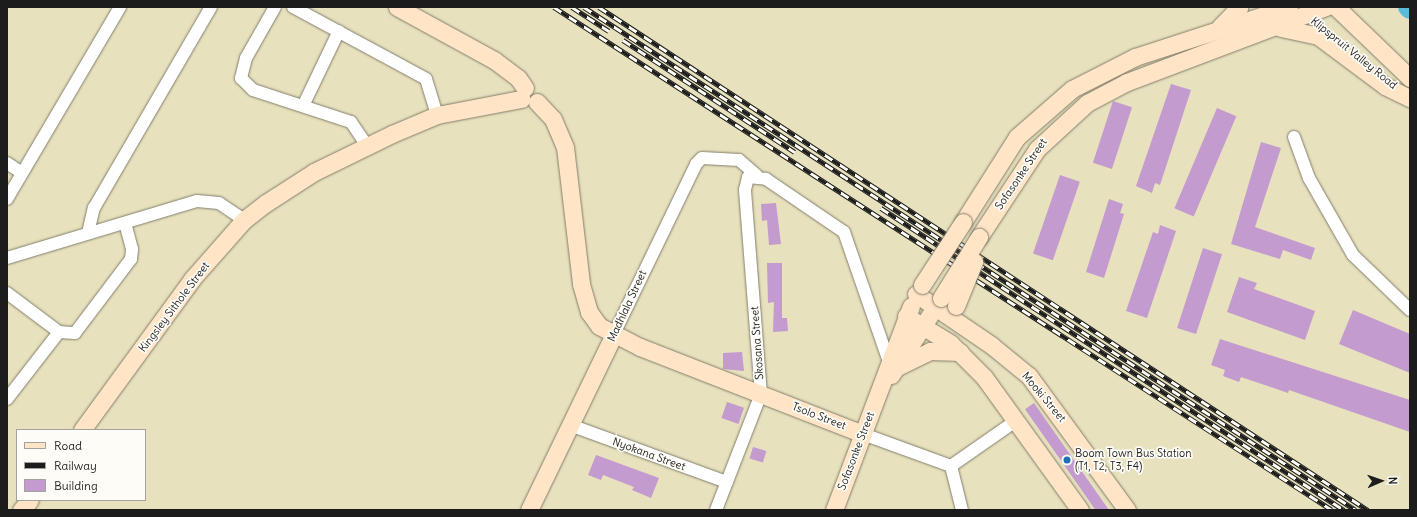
<!DOCTYPE html>
<style>
body{margin:0}
#map{position:relative;width:1417px;height:517px;overflow:hidden;background:#e7e1bd;font-family:Delius,sans-serif}
div>[style]{position:absolute}
[style*='--x']{left:calc(var(--x)*1px);top:calc(var(--y)*1px);width:calc(var(--w)*1px);rotate:calc(var(--a)*1deg)}
.river>*{height:20px;margin:-10px;padding:0 10px;transform-origin:10px;border-radius:10px;background:#5bbcd9}
.building>*{inset:0;background:#c39bce;transform-origin:0 0}
.roads{filter:drop-shadow(0 0 1px #827e6c) drop-shadow(0 0 1px #827e6c)}
.street>*{height:12px;margin:-6px;padding:0 6px;transform-origin:6px;border-radius:6px;background:#fff}
.secondary>*{height:17px;margin:-8.5px;padding:0 8.5px;transform-origin:8.5px;border-radius:8.5px;background:#ffe4c6}
.rail>*{height:4.5px;margin-top:-2.25px;transform-origin:0;background:repeating-linear-gradient(90deg,#fdfcf7 0 9px,#1c1c1c 0 18px);box-sizing:border-box;border-block:1px solid #1c1c1c}
.bridges{filter:drop-shadow(0 0 1px #827e6c) drop-shadow(0 0 1px #827e6c)}
.secondary-bridge>*{height:17px;margin:-8.5px;padding:0 8.5px;transform-origin:8.5px;border-radius:8.5px;background:#ffe4c6}
.dots>*{width:11px;height:11px;translate:-50% -50%;box-sizing:border-box;border:2px solid #fdfcf7;border-radius:50%}
span{translate:-50% -50%;white-space:nowrap;text-align:center;line-height:1.15;-webkit-text-stroke:3.5px #fdfcf7;paint-order:stroke}
.street-label{font-size:11px;color:#1c1c1c}
.poi-label{font-size:11px;color:#1c1c1c}
.left{translate:0 -50%;text-align:left}
.frame{position:absolute;inset:0;border:8px solid #1c1c1c;pointer-events:none}
.legend{position:absolute;left:16px;top:429px;width:130px;height:72px;box-sizing:border-box;background:#fdfcf7;border:1px solid #a3a29f;margin:0;padding:5px 7px;list-style:none;font-size:12px;color:#1c1c1c}
.legend li{display:flex;align-items:center;gap:8px;height:20px}
.legend b{width:20px;border:1px solid #a3a29f}
.north{position:absolute;left:1361px;top:461px;width:40px;height:40px;-webkit-text-stroke:3px #fdfcf7;paint-order:stroke;rotate:88deg;font-size:11px;font-weight:700;line-height:16px;text-align:center;color:#1c1c1c}
.north::after{content:'';display:block;margin:auto;width:14px;height:18px;background:#1c1c1c;clip-path:polygon(50% 0,100% 100%,50% 72%,0 100%)}
</style>
<div id="map">
<div class="river">
<i style="--x:1408;--y:7;--w:3;--a:45"></i>
</div>
<div class="building">
<i style="clip-path:polygon(1171px 84px,1191px 90px,1160px 185px,1155px 183px,1152px 193px,1136px 186px)"></i>
<i style="left:1113px;top:101px;width:20px;height:65px;rotate:18deg"></i>
<i style="left:1217px;top:108px;width:21px;height:109px;rotate:23deg"></i>
<i style="clip-path:polygon(1261px 142px,1281px 148px,1255px 227px,1315px 248px,1311px 260px,1283px 250px,1280px 259px,1231px 244px)"></i>
<i style="left:1060px;top:175px;width:21px;height:83px;rotate:19deg"></i>
<i style="clip-path:polygon(1109px 199px,1123px 204px,1120px 213px,1124px 214px,1104px 278px,1086px 272px)"></i>
<i style="clip-path:polygon(776px 203px,781px 244px,769px 245px,767px 220px,762px 221px,761px 204px)"></i>
<i style="clip-path:polygon(1160px 225px,1176px 231px,1147px 318px,1126px 311px,1153px 232px,1158px 234px)"></i>
<i style="left:1203px;top:248px;width:20px;height:84px;rotate:18deg"></i>
<i style="clip-path:polygon(767px 263px,782px 263px,782px 318px,787px 318px,788px 331px,773px 332px,774px 302px,768px 303px)"></i>
<i style="clip-path:polygon(1239px 277px,1257px 283px,1254px 289px,1315px 311px,1305px 340px,1227px 312px)"></i>
<i style="clip-path:polygon(1353px 310px,1410px 334px,1410px 373px,1339px 344px)"></i>
<i style="clip-path:polygon(1220px 339px,1410px 400px,1410px 432px,1289px 390px,1288px 393px,1241px 377px,1239px 382px,1223px 376px,1225px 370px,1211px 365px)"></i>
<i style="clip-path:polygon(742px 352px,744px 371px,723px 369px,723px 353px)"></i>
<i style="left:727px;top:402px;width:18px;height:17px;rotate:19deg"></i>
<i style="left:1034px;top:403px;width:131px;height:11px;rotate:55deg"></i>
<i style="left:753px;top:447px;width:14px;height:12px;rotate:17deg"></i>
<i style="clip-path:polygon(596px 455px,659px 478px,651px 498px,632px 490px,634px 487px,603px 475px,601px 480px,588px 475px)"></i>
</div>
<div class="roads">
<div class="street">
<i style="--x:275;--y:7;--w:59;--a:119.6"></i>
<i style="--x:246;--y:58;--w:21;--a:104"></i>
<i style="--x:241;--y:78;--w:17;--a:45"></i>
<i style="--x:253;--y:90;--w:103;--a:18.1"></i>
<i style="--x:351;--y:122;--w:27;--a:56"></i>
<i style="--x:293;--y:7;--w:151;--a:28.4"></i>
<i style="--x:426;--y:79;--w:38;--a:73"></i>
<i style="--x:303;--y:106;--w:83;--a:-64.4"></i>
<i style="--x:1294;--y:137;--w:44;--a:69.9"></i>
<i style="--x:1309;--y:178;--w:89;--a:60.3"></i>
<i style="--x:1353;--y:255;--w:79;--a:44"></i>
<i style="--x:7;--y:163;--w:18;--a:34"></i>
<i style="--x:7;--y:199;--w:223;--a:-59.5"></i>
<i style="--x:88;--y:233;--w:26;--a:-77"></i>
<i style="--x:94;--y:208;--w:233;--a:-59.8"></i>
<i style="--x:7;--y:258;--w:198;--a:-16.7"></i>
<i style="--x:197;--y:201;--w:22;--a:5"></i>
<i style="--x:219;--y:203;--w:30;--a:34"></i>
<i style="--x:7;--y:293;--w:65;--a:36.9"></i>
<i style="--x:59;--y:332;--w:16;--a:4"></i>
<i style="--x:75;--y:333;--w:93;--a:-52.9"></i>
<i style="--x:131;--y:259;--w:10;--a:-84"></i>
<i style="--x:132;--y:249;--w:27;--a:-105"></i>
<i style="--x:613;--y:336;--w:191;--a:-64.2"></i>
<i style="--x:696;--y:164;--w:8;--a:-45"></i>
<i style="--x:702;--y:158;--w:37;--a:3"></i>
<i style="--x:739;--y:160;--w:23;--a:41"></i>
<i style="--x:7;--y:399;--w:85;--a:-52.2"></i>
<i style="--x:570;--y:425;--w:167;--a:20"></i>
<i style="--x:863;--y:434;--w:94;--a:20"></i>
<i style="--x:951;--y:466;--w:80;--a:-34.9"></i>
<i style="--x:951;--y:466;--w:45;--a:76"></i>
<i style="--x:716;--y:510;--w:124;--a:-68.8"></i>
<i style="--x:761;--y:394;--w:205;--a:-94.5"></i>
<i style="--x:745;--y:190;--w:13;--a:-77"></i>
<i style="--x:748;--y:177;--w:18;--a:6"></i>
<i style="--x:766;--y:179;--w:94;--a:34.2"></i>
<i style="--x:844;--y:232;--w:138;--a:70.9"></i>
</div>
<div class="secondary">
<i style="--x:397;--y:7;--w:111;--a:28.7"></i>
<i style="--x:494;--y:60;--w:30;--a:37"></i>
<i style="--x:518;--y:78;--w:12;--a:55"></i>
<i style="--x:1336;--y:7;--w:103;--a:43.8"></i>
<i style="--x:1220;--y:27;--w:28;--a:-46"></i>
<i style="--x:1281;--y:28;--w:38;--a:12"></i>
<i style="--x:1318;--y:36;--w:84;--a:36.7"></i>
<i style="--x:1385;--y:86;--w:28;--a:26"></i>
<i style="--x:537;--y:102;--w:23;--a:47"></i>
<i style="--x:553;--y:119;--w:30;--a:67"></i>
<i style="--x:565;--y:147;--w:138;--a:83.3"></i>
<i style="--x:581;--y:284;--w:29;--a:74"></i>
<i style="--x:589;--y:312;--w:17;--a:54"></i>
<i style="--x:599;--y:326;--w:46;--a:27.1"></i>
<i style="--x:640;--y:347;--w:239;--a:21.3"></i>
<i style="--x:963;--y:222;--w:101;--a:-57.6"></i>
<i style="--x:1017;--y:137;--w:73;--a:-41.1"></i>
<i style="--x:1072;--y:89;--w:71;--a:-26.9"></i>
<i style="--x:1135;--y:57;--w:162;--a:-18"></i>
<i style="--x:979;--y:237;--w:105;--a:-56.6"></i>
<i style="--x:1037;--y:149;--w:68;--a:-42.6"></i>
<i style="--x:1087;--y:103;--w:45;--a:-27.7"></i>
<i style="--x:1127;--y:82;--w:213;--a:-20.7"></i>
<i style="--x:916;--y:294;--w:91;--a:34.2"></i>
<i style="--x:991;--y:345;--w:49;--a:39.2"></i>
<i style="--x:1029;--y:376;--w:166;--a:53.8"></i>
<i style="--x:906;--y:316;--w:52;--a:31.5"></i>
<i style="--x:950;--y:343;--w:48;--a:45"></i>
<i style="--x:984;--y:377;--w:164;--a:54.2"></i>
<i style="--x:897;--y:367;--w:37;--a:-26"></i>
<i style="--x:930;--y:351;--w:30;--a:2"></i>
<i style="--x:891;--y:375;--w:72;--a:-57"></i>
<i style="--x:82;--y:430;--w:187;--a:-53.9"></i>
<i style="--x:192;--y:279;--w:79;--a:-48.6"></i>
<i style="--x:244;--y:220;--w:28;--a:-38"></i>
<i style="--x:266;--y:203;--w:57;--a:-32.9"></i>
<i style="--x:314;--y:172;--w:87;--a:-26"></i>
<i style="--x:392;--y:134;--w:49;--a:-22.9"></i>
<i style="--x:437;--y:115;--w:86;--a:-10.8"></i>
<i style="--x:21;--y:510;--w:13;--a:-48"></i>
<i style="--x:529;--y:510;--w:193;--a:-64.2"></i>
<i style="--x:834;--y:510;--w:218;--a:-69.3"></i>
</div>
</div>
<div class="rail">
<i style="--x:554;--y:7;--w:926;--a:32.88"></i>
<i style="--x:572;--y:7;--w:44;--a:33"></i>
<i style="--x:584;--y:7;--w:921;--a:33.09"></i>
<i style="--x:599;--y:7;--w:919;--a:33.19"></i>
<i style="--x:623;--y:40;--w:205;--a:33.1"></i>
<i style="--x:881;--y:208;--w:553;--a:33.12"></i>
</div>
<div class="bridges">
<div class="secondary-bridge">
<i style="--x:922;--y:285;--w:75;--a:-56.9"></i>
<i style="--x:941;--y:298;--w:72;--a:-58.1"></i>
<i style="--x:956;--y:306;--w:48;--a:-67.8"></i>
</div>
</div>
<div class="dots">
<i style="left:1067px;top:460px;background:#1f6fb2"></i>
</div>
<div class="street-label">
<span style="left:1354px;top:53px;rotate:39deg">Klipspruit Valley Road</span>
<span style="left:1021px;top:174px;rotate:-56deg">Sofasonke Street</span>
<span style="left:627px;top:306px;rotate:-65deg">Madhlala Street</span>
<span style="left:174px;top:307px;rotate:-53deg">Kingsley Sithole Street</span>
<span style="left:757px;top:343px;rotate:-94deg">Skosana Street</span>
<span style="left:1044px;top:397px;rotate:50deg">Mooki Street</span>
<span style="left:819px;top:416px;rotate:21deg">Tsolo Street</span>
<span style="left:856px;top:451px;rotate:-69deg">Sofasonke Street</span>
<span style="left:649px;top:454px;rotate:20deg">Nyokana Street</span>
</div>
<div class="poi-label">
<span class="left" style="left:1075px;top:460px">Boom Town Bus Station<br>(T1, T2, T3, F4)</span>
</div>
<div class="frame"></div>
<ul class="legend">
<li><b style="height:5px;background:#ffe4c6"></b>Road</li>
<li><b style="height:5px;background:#1c1c1c"></b>Railway</li>
<li><b style="height:11px;background:#c39bce"></b>Building</li>
</ul>
<div class="north">N</div>
</div>
